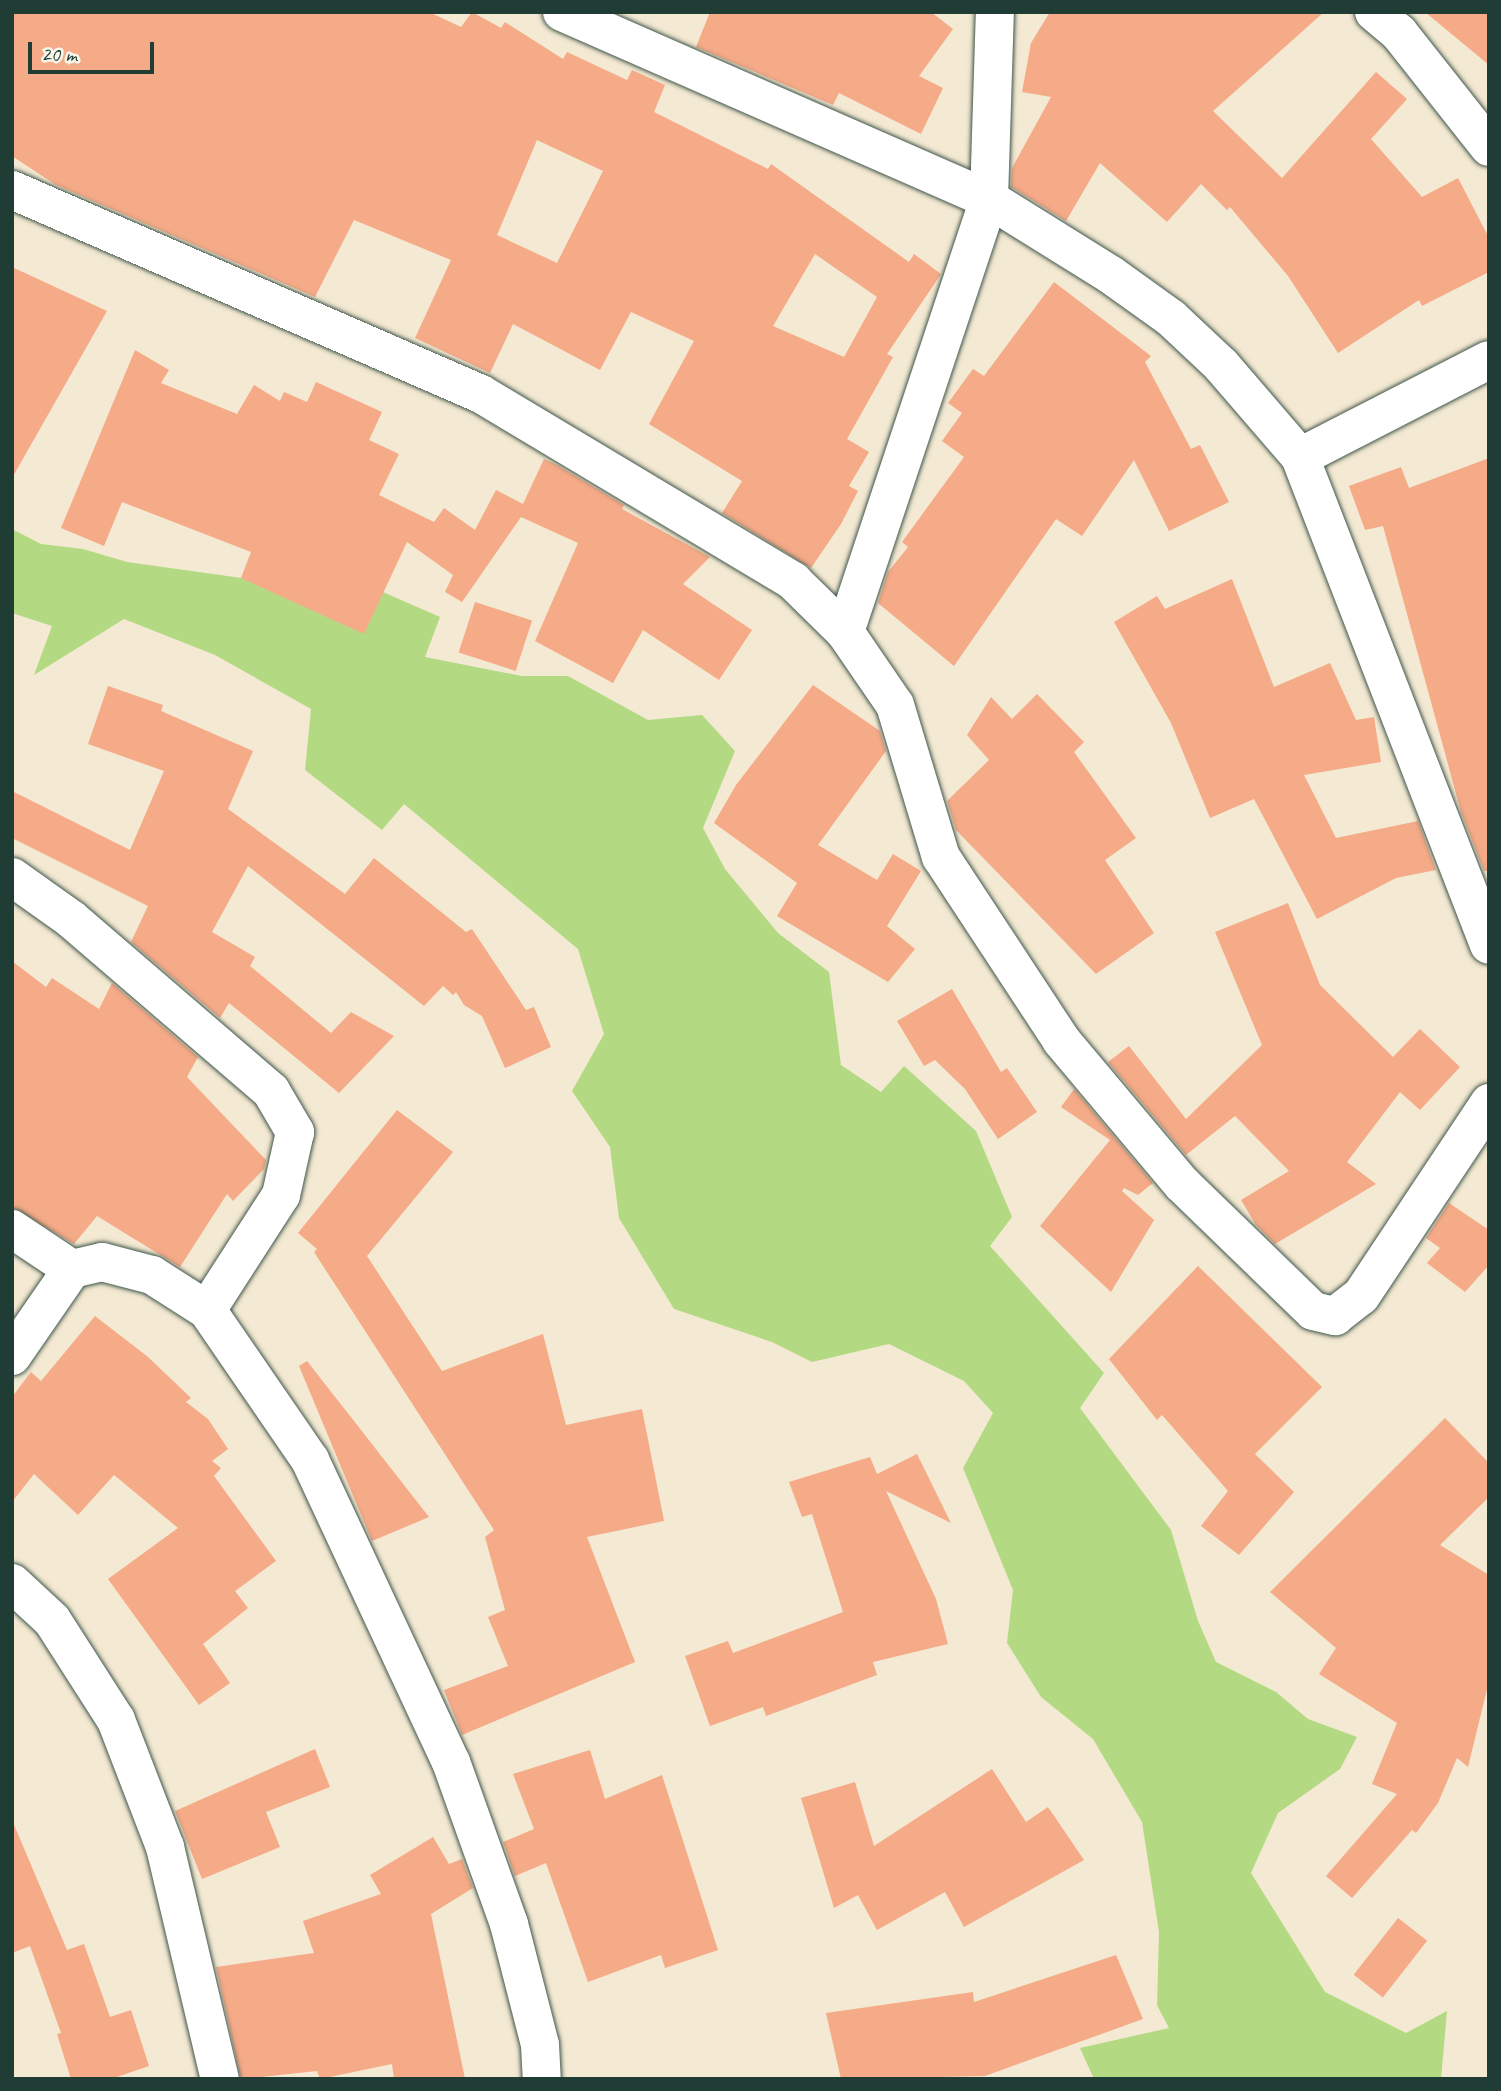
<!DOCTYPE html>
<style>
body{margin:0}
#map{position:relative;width:1501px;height:2091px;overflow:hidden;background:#f4e9d2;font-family:Caveat,sans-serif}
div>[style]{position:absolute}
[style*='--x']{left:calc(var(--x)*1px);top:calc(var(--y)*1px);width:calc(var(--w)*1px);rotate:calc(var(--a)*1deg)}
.green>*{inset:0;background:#b3da83}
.building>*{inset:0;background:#f5aa88;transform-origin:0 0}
.roads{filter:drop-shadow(0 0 2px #3f574c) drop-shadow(0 0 2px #3f574c)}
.minor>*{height:38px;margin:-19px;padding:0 19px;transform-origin:19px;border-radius:19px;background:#fff}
span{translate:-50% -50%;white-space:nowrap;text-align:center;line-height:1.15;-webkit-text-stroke:7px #fbf7ec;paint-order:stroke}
.frame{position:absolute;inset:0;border:14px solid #1f3d34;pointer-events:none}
.scale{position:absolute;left:28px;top:42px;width:126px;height:32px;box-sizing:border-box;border:4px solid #1f3d34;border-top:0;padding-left:9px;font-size:21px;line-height:24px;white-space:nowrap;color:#1f3d34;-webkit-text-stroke:5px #fbf7ec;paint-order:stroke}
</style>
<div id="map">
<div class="green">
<i style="clip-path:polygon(12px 529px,41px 544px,83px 549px,127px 562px,284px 584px,376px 589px,440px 617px,425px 657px,522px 676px,568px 676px,648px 720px,702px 715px,735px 751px,703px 828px,725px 869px,778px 933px,829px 972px,841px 1065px,881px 1092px,904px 1066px,976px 1131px,1012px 1217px,990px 1246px,1104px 1373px,1080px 1408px,1171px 1530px,1198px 1621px,1216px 1662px,1276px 1692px,1308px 1719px,1357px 1737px,1340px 1769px,1278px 1813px,1251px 1873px,1325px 1992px,1406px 2033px,1447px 2011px,1441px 2079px,1094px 2079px,1080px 2048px,1169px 2028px,1157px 2005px,1159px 1932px,1142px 1822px,1093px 1739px,1041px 1697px,1007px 1643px,1013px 1590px,963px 1468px,993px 1413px,964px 1381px,889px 1344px,812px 1362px,772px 1342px,674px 1309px,619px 1218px,610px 1147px,572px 1091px,604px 1034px,578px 949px,404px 804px,382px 830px,305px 770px,311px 709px,215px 655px,124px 619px,34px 675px,52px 626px,12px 613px)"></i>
</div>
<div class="building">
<i style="clip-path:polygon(evenodd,12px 12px,429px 12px,461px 27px,472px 12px,501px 28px,505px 22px,563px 59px,567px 52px,627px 80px,632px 70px,665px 85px,654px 112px,768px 169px,771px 164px,909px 262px,914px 254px,941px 274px,887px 354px,893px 357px,847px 439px,869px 452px,849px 486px,858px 491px,841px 524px,811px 568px,722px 513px,742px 481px,649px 424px,694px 341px,631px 312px,600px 370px,513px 324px,490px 373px,415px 338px,451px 260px,354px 220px,315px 297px,56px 185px,12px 156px,12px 12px,537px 140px,603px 171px,557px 263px,497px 235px,537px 140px,12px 12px,815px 254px,877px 297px,844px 357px,773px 326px,815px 254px)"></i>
<i style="clip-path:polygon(710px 12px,931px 12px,953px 29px,919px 76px,943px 88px,921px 134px,839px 93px,833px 105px,696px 47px)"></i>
<i style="clip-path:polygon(1050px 12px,1324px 12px,1213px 111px,1282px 178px,1376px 72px,1407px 99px,1371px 139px,1422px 197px,1458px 178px,1489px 238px,1489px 272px,1422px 306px,1419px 300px,1338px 353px,1288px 276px,1230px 207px,1227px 210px,1201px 184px,1167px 222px,1100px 163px,1066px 221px,1011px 187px,1012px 168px,1051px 97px,1022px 92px,1031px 43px)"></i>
<i style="clip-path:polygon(1425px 12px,1489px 12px,1489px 65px)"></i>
<i style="clip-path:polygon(12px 267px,107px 311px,12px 478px)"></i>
<i style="clip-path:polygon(1054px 282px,1151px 356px,1145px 362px,1191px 449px,1200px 445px,1229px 502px,1169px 531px,1134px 460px,1082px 536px,1056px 519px,954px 666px,878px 603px,888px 572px,908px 547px,902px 542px,964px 457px,942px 441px,962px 413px,948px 403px,973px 369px,984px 376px)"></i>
<i style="clip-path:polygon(135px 350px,169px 370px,161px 383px,237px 414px,254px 385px,280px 401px,284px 392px,307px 402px,316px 382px,382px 412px,369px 440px,399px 454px,379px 495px,434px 522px,444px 508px,475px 530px,496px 490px,523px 504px,544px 459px,557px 465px,624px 505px,622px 509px,710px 557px,683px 584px,752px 630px,719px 680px,643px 630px,613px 683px,535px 641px,578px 543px,521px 517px,462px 602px,445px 592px,453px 575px,407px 542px,364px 634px,241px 578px,251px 552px,122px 502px,104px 546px,61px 528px)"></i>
<i style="clip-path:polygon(1489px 458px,1489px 871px,1484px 871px,1461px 812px,1383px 526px,1365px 530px,1349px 486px,1401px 467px,1409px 488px)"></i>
<i style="clip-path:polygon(1232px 579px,1274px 687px,1330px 663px,1356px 720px,1374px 717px,1381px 762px,1304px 775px,1336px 838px,1418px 821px,1436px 870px,1396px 878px,1317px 919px,1254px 799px,1210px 818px,1171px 723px,1114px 622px,1157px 596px,1165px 609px)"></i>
<i style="left:475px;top:602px;width:60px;height:53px;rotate:18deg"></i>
<i style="clip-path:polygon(813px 685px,880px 731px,886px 751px,818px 845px,877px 880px,893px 854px,921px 871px,887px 926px,915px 949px,888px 982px,777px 916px,797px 883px,714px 823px,736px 785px)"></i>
<i style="clip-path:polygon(108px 686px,163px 705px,161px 711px,253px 751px,228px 809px,345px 894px,374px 858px,466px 932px,472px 929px,526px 1010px,534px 1007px,551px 1047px,505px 1068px,482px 1016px,464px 1005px,456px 992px,453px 995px,443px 986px,424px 1006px,248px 866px,212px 932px,255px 957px,250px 966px,331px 1033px,351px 1012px,394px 1036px,339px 1093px,229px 1003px,220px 1018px,131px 942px,148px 906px,12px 838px,12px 791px,130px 850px,164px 771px,88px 744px)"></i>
<i style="clip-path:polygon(1037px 694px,1084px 742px,1074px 752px,1136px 838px,1105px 860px,1154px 933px,1096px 974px,956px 830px,947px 801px,989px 760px,967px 735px,991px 697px,1012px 719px)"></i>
<i style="clip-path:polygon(1288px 903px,1320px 985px,1393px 1057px,1420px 1029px,1460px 1067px,1420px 1110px,1400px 1092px,1347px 1162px,1376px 1184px,1275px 1244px,1256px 1225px,1241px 1200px,1289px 1171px,1235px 1116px,1186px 1155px,1108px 1062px,1129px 1046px,1186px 1119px,1262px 1045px,1215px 932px)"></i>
<i style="clip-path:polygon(12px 961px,46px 987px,52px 978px,99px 1009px,112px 983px,198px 1057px,187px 1077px,266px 1160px,264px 1169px,233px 1201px,227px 1194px,180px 1267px,97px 1216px,74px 1244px,12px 1207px)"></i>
<i style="clip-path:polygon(952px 989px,1001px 1072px,1007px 1068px,1037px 1112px,998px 1139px,965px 1089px,935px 1060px,924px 1066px,897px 1021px)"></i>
<i style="clip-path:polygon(1074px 1089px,1153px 1183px,1138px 1195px,1124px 1188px,1122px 1191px,1154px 1220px,1111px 1292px,1040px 1226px,1110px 1140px,1061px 1107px)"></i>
<i style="clip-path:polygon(397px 1110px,453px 1152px,367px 1256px,442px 1371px,543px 1334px,566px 1425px,642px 1409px,664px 1521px,587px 1537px,635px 1662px,462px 1735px,444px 1690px,508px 1666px,488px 1617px,505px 1610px,485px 1537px,494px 1530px,314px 1252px,317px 1249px,298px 1233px)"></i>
<i style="clip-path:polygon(1449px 1203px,1489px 1230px,1489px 1265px,1465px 1292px,1427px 1263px,1440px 1248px,1426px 1238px)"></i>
<i style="clip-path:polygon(1198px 1266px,1322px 1387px,1255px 1454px,1294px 1492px,1239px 1555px,1201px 1526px,1228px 1491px,1162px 1415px,1157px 1420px,1109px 1359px)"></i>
<i style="clip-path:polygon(95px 1316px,148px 1357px,191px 1398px,186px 1402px,208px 1419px,228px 1449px,212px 1461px,221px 1468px,214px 1476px,276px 1561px,235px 1591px,248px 1608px,203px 1644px,230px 1683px,199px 1705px,108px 1579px,178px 1528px,114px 1475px,78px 1515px,34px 1474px,12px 1502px,12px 1397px,31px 1372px,41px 1381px)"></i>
<i style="clip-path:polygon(307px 1361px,429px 1517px,372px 1541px,299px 1366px)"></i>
<i style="clip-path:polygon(1445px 1418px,1489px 1463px,1489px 1497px,1440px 1545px,1489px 1575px,1489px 1681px,1468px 1767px,1457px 1758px,1438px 1803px,1416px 1833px,1412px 1830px,1352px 1898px,1326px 1876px,1397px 1794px,1372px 1784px,1397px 1723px,1319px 1674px,1336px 1648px,1270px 1592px)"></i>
<i style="clip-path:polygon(917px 1454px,951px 1523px,886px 1491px,936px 1599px,948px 1644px,873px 1662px,877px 1675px,766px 1716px,763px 1707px,710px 1726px,685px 1656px,728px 1641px,733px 1653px,843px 1612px,812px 1514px,802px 1517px,789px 1482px,870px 1457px,877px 1474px)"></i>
<i style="clip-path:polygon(315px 1749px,330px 1787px,266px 1812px,280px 1847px,202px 1879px,175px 1811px)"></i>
<i style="clip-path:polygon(590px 1750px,605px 1799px,662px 1775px,718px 1950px,665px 1968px,661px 1955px,588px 1982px,546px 1863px,515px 1876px,503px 1842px,534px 1829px,513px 1774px)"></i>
<i style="clip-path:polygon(992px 1769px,1026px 1822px,1048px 1807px,1084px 1860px,964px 1927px,945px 1892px,877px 1930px,858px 1895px,834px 1908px,801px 1798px,855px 1782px,874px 1846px)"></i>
<i style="clip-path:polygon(12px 1820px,67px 1950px,84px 1944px,110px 2017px,131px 2010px,149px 2066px,111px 2079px,71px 2079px,57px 2034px,61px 2033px,30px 1946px,12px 1953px)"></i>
<i style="clip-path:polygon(433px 1837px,449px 1864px,462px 1859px,473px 1888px,431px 1914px,465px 2079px,394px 2079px,392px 2064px,320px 2079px,317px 2071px,241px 2079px,216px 1967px,314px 1953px,303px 1921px,381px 1894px,370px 1875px)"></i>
<i style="left:1398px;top:1918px;width:37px;height:72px;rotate:38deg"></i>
<i style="clip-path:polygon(1116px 1955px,1143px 2019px,985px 2076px,841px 2079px,826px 2013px,973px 1992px,974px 2002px)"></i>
</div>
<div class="roads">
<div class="minor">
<i style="--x:562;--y:12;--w:466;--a:23.7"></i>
<i style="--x:989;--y:199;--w:144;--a:31.9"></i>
<i style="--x:1111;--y:275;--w:74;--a:35.6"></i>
<i style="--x:1171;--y:318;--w:69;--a:43.2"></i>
<i style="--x:1221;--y:365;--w:121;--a:49.3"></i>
<i style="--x:1300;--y:457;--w:523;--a:68.83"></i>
<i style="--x:1374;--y:12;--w:33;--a:40"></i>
<i style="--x:1399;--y:33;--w:145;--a:51.7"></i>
<i style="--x:12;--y:190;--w:511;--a:23.51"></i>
<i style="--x:481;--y:394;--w:364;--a:30.9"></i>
<i style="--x:793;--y:581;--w:73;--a:44.4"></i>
<i style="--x:845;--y:632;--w:88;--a:55.6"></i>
<i style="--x:895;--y:705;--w:159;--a:73.2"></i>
<i style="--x:941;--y:857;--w:219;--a:56.7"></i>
<i style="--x:1061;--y:1040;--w:188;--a:50"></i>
<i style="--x:1182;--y:1184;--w:182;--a:44.1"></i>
<i style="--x:1313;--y:1311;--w:23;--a:13"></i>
<i style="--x:1335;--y:1316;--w:33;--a:-38"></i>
<i style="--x:1361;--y:1296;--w:232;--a:-56.4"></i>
<i style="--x:1300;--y:457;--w:212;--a:-27.2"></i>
<i style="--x:845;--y:632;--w:456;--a:-71.6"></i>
<i style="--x:989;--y:199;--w:187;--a:-88.2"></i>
<i style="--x:12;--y:877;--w:72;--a:35.4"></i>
<i style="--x:71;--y:919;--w:264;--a:40.7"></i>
<i style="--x:271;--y:1091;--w:48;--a:59.7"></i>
<i style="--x:295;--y:1132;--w:65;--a:102.5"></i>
<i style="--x:281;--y:1195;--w:137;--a:122.8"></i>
<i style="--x:12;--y:1229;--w:72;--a:33.7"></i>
<i style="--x:72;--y:1269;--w:31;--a:-13"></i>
<i style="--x:102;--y:1262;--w:52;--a:14.6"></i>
<i style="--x:152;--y:1275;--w:65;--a:32.5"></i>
<i style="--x:207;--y:1310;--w:182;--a:55.5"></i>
<i style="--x:310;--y:1460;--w:333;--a:65"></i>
<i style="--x:451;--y:1762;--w:172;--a:70.3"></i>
<i style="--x:509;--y:1924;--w:125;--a:75.6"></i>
<i style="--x:540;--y:2045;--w:34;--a:87"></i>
<i style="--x:12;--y:1356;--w:106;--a:-55.4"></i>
<i style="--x:12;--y:1583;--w:54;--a:42.8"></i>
<i style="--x:52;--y:1620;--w:119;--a:57.4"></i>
<i style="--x:116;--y:1720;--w:136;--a:68.9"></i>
<i style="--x:165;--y:1847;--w:238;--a:76.7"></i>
</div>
</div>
<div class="frame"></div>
<div class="scale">20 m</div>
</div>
